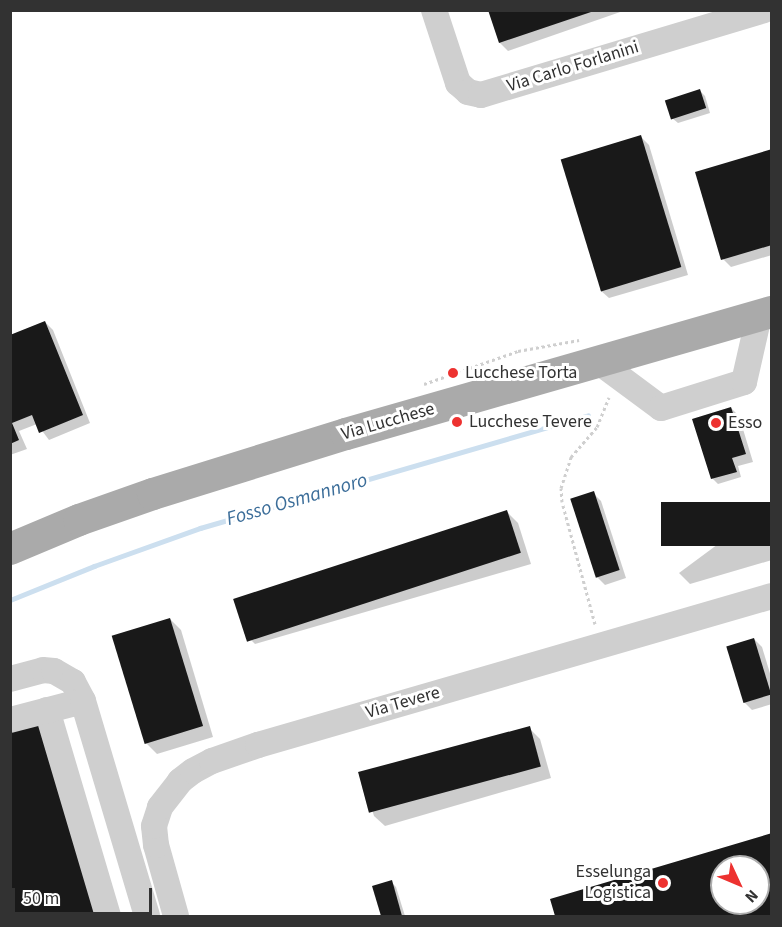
<!DOCTYPE html>
<style>
body{margin:0}
#map{position:relative;width:782px;height:927px;overflow:hidden;background:#fff;font-family:"Source Sans 3",sans-serif}
div>[style]{position:absolute}
[style*='--x']{left:calc(var(--x)*1px);top:calc(var(--y)*1px);width:calc(var(--w)*1px);rotate:calc(var(--a)*1deg)}
.shadow>*{inset:0;background:#0003}
.stream>*{height:5px;margin:-2.5px;padding:0 2.5px;transform-origin:2.5px;border-radius:2.5px;background:#ccdfef}
.building>*{inset:0;background:#191919;transform-origin:0 0}
.path>*{height:3px;margin-top:-1.5px;transform-origin:0;background:repeating-linear-gradient(90deg,#cfcfcf 0 3px,transparent 0 6px)}
.minor>*{height:26px;margin:-13px;padding:0 13px;transform-origin:13px;border-radius:13px;background:#cfcfcf}
.major>*{height:32px;margin:-16px;padding:0 16px;transform-origin:16px;border-radius:16px;background:#aaa}
.dots>*{width:16px;height:16px;translate:-50% -50%;box-sizing:border-box;border:3px solid #fff;border-radius:50%}
span{translate:-50% -50%;white-space:nowrap;text-align:center;line-height:1.15;-webkit-text-stroke:6px #fff;paint-order:stroke}
.street-label{font-size:18px;color:#323232}
.poi-label{font-size:18px;color:#323232}
.left{translate:0 -50%;text-align:left}
.right{translate:-100% -50%;text-align:right}
.water-label{font-size:20px;color:#3b6d99;font-style:italic}
.frame{position:absolute;inset:0;border:12px solid #323232;pointer-events:none}
.north{position:absolute;left:710px;top:855px;width:60px;height:60px;box-sizing:border-box;background:#fff;border:2px solid #adadad;border-radius:50%;rotate:134deg;font-size:16px;font-weight:700;line-height:24px;text-align:center;color:#323232}
.north::after{content:'';display:block;margin:auto;width:21px;height:27px;background:#ed3230;clip-path:polygon(50% 0,100% 100%,50% 72%,0 100%)}
.scale{position:absolute;left:12px;top:888px;width:140px;height:27px;box-sizing:border-box;border:3px solid #323232;border-top:0;padding-left:8px;font-size:18px;line-height:21px;white-space:nowrap;color:#323232;-webkit-text-stroke:4px #fff;paint-order:stroke}
</style>
<div id="map">
<div class="shadow">
<i style="clip-path:polygon(489px 10px,626px 10px,508px 51px,500px 43px)"></i>
<i style="clip-path:polygon(700px 91px,705px 96px,710px 113px,678px 123px,672px 118px)"></i>
<i style="clip-path:polygon(641px 137px,649px 145px,688px 275px,609px 298px,600px 290px)"></i>
<i style="clip-path:polygon(772px 151px,772px 255px,731px 267px,723px 259px)"></i>
<i style="clip-path:polygon(45px 322px,53px 330px,90px 423px,49px 440px,37px 424px,19px 431px,27px 449px,10px 455px,10px 336px)"></i>
<i style="clip-path:polygon(731px 408px,739px 416px,753px 462px,738px 466px,741px 477px,718px 484px,712px 478px)"></i>
<i style="clip-path:polygon(593px 493px,601px 501px,626px 578px,605px 585px,597px 577px)"></i>
<i style="clip-path:polygon(772px 504px,772px 560px,690px 584px,679px 573px)"></i>
<i style="clip-path:polygon(507px 512px,518px 523px,531px 564px,255px 644px,244px 633px)"></i>
<i style="clip-path:polygon(170px 619px,181px 630px,213px 737px,157px 754px,146px 743px)"></i>
<i style="clip-path:polygon(754px 639px,762px 647px,772px 680px,772px 704px,752px 710px,743px 701px)"></i>
<i style="clip-path:polygon(529px 728px,540px 739px,551px 778px,385px 826px,374px 816px,361px 775px)"></i>
<i style="clip-path:polygon(10px 733px,107px 916px,10px 916px)"></i>
<i style="clip-path:polygon(evenodd,772px 835px,772px 916px,556px 916px,552px 900px,772px 835px,722px 867px,758px 867px,758px 903px,722px 903px,722px 867px)"></i>
<i style="clip-path:polygon(391px 882px,396px 887px,405px 916px,382px 916px,374px 887px)"></i>
</div>
<div class="stream">
<i style="--x:10;--y:600;--w:91;--a:-22"></i>
<i style="--x:94;--y:566;--w:113;--a:-19.7"></i>
<i style="--x:200;--y:528;--w:404;--a:-16.2"></i>
</div>
<div class="building">
<i style="clip-path:polygon(488px 10px,594px 10px,594px 11px,499px 43px)"></i>
<i style="left:700px;top:89px;width:20px;height:37px;rotate:72deg"></i>
<i style="left:641px;top:135px;width:138px;height:84px;rotate:73deg"></i>
<i style="clip-path:polygon(772px 149px,772px 245px,721px 260px,695px 172px)"></i>
<i style="clip-path:polygon(45px 321px,83px 415px,39px 433px,32px 415px,12px 423px,19px 440px,10px 444px,10px 335px)"></i>
<i style="clip-path:polygon(731px 407px,746px 454px,732px 458px,737px 472px,711px 479px,692px 419px)"></i>
<i style="left:594px;top:491px;width:83px;height:25px;rotate:72deg"></i>
<i style="left:772px;top:502px;width:44px;height:111px;rotate:90deg"></i>
<i style="left:507px;top:510px;width:45px;height:288px;rotate:72deg"></i>
<i style="left:170px;top:618px;width:113px;height:61px;rotate:73deg"></i>
<i style="left:754px;top:638px;width:59px;height:29px;rotate:73deg"></i>
<i style="clip-path:polygon(43px 722px,100px 916px,10px 916px,10px 732px)"></i>
<i style="left:530px;top:726px;width:42px;height:178px;rotate:75deg"></i>
<i style="clip-path:polygon(evenodd,772px 833px,772px 916px,555px 916px,550px 899px,772px 833px,722px 867px,758px 867px,758px 903px,722px 903px,722px 867px)"></i>
<i style="clip-path:polygon(392px 880px,402px 916px,381px 916px,372px 886px)"></i>
</div>
<div class="path">
<i style="--x:424;--y:384;--w:100;--a:-19.3"></i>
<i style="--x:518;--y:351;--w:62;--a:-10.2"></i>
<i style="--x:595;--y:624;--w:126;--a:-105.1"></i>
<i style="--x:562;--y:502;--w:14;--a:-94"></i>
<i style="--x:561;--y:488;--w:33;--a:-72"></i>
<i style="--x:571;--y:457;--w:40;--a:-49"></i>
<i style="--x:597;--y:427;--w:32;--a:-68"></i>
</div>
<div class="minor">
<i style="--x:434;--y:10;--w:77;--a:71.8"></i>
<i style="--x:458;--y:83;--w:13;--a:42"></i>
<i style="--x:468;--y:92;--w:13;--a:13"></i>
<i style="--x:481;--y:95;--w:295;--a:-16.7"></i>
<i style="--x:599;--y:362;--w:77;--a:36.6"></i>
<i style="--x:661;--y:408;--w:87;--a:-17.4"></i>
<i style="--x:744;--y:382;--w:68;--a:-77.2"></i>
<i style="--x:10;--y:679;--w:34;--a:-15"></i>
<i style="--x:43;--y:670;--w:11;--a:5"></i>
<i style="--x:54;--y:671;--w:22;--a:30"></i>
<i style="--x:73;--y:682;--w:21;--a:62"></i>
<i style="--x:47;--y:710;--w:215;--a:73.5"></i>
<i style="--x:10;--y:720;--w:75;--a:-14.6"></i>
<i style="--x:83;--y:701;--w:224;--a:73.4"></i>
<i style="--x:176;--y:916;--w:74;--a:-105.7"></i>
<i style="--x:156;--y:845;--w:19;--a:-96"></i>
<i style="--x:154;--y:826;--w:20;--a:-72"></i>
<i style="--x:160;--y:807;--w:33;--a:-52"></i>
<i style="--x:180;--y:781;--w:16;--a:-38"></i>
<i style="--x:193;--y:771;--w:21;--a:-28"></i>
<i style="--x:212;--y:761;--w:49;--a:-19.2"></i>
<i style="--x:258;--y:745;--w:535;--a:-16.17"></i>
</div>
<div class="major">
<i style="--x:10;--y:549;--w:75;--a:-22.8"></i>
<i style="--x:79;--y:520;--w:78;--a:-19.4"></i>
<i style="--x:153;--y:494;--w:202;--a:-17.3"></i>
<i style="--x:346;--y:434;--w:443;--a:-16"></i>
</div>
<div class="dots">
<i style="left:453px;top:373px;background:#ed3230"></i>
<i style="left:457px;top:422px;background:#ed3230"></i>
<i style="left:716px;top:423px;background:#ed3230"></i>
<i style="left:663px;top:883px;background:#ed3230"></i>
</div>
<div class="street-label">
<span style="left:573px;top:67px;rotate:-17deg">Via Carlo Forlanini</span>
<span style="left:388px;top:422px;rotate:-16deg">Via Lucchese</span>
<span style="left:403px;top:703px;rotate:-16deg">Via Tevere</span>
</div>
<div class="poi-label">
<span class="left" style="left:465px;top:373px">Lucchese Torta</span>
<span class="left" style="left:469px;top:422px">Lucchese Tevere</span>
<span class="left" style="left:728px;top:423px">Esso</span>
<span class="right" style="left:651px;top:883px">Esselunga<br>Logistica</span>
</div>
<div class="water-label">
<span style="left:297px;top:500px;rotate:-16deg">Fosso Osmannoro</span>
</div>
<div class="frame"></div>
<div class="north">N</div>
<div class="scale">50 m</div>
</div>
